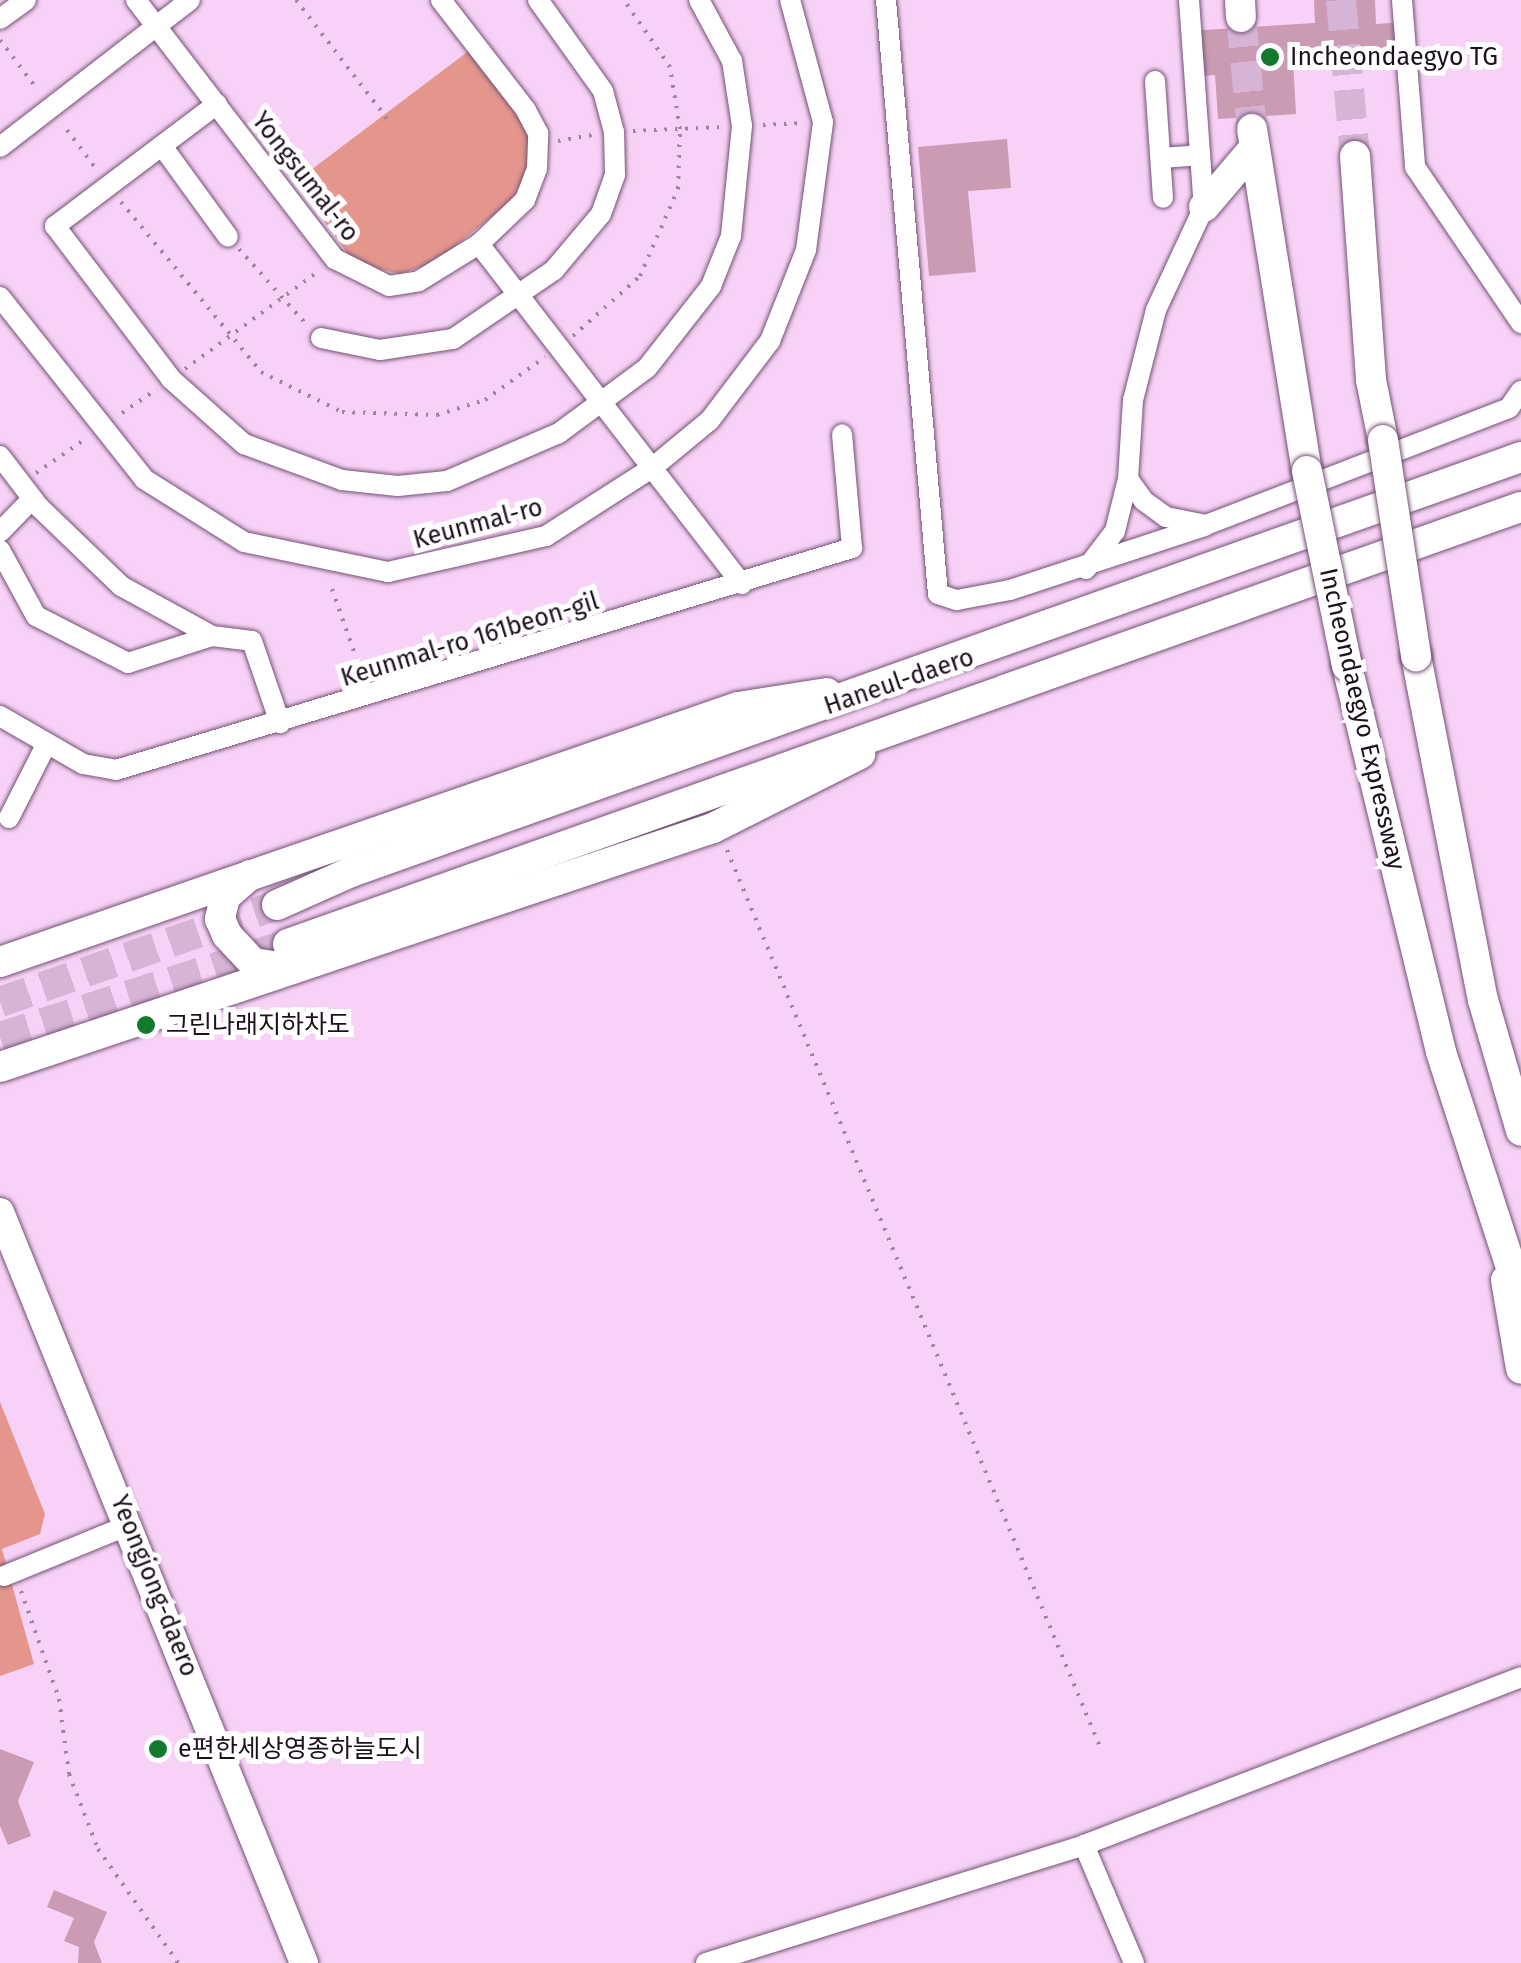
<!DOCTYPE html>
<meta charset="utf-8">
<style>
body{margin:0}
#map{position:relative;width:1521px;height:1963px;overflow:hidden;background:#f7d1f6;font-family:"Fira Sans","Noto Sans KR",sans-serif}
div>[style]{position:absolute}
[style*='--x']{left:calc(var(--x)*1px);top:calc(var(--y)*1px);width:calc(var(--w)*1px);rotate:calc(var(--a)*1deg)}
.green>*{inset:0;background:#e4968d}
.building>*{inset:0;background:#ca9bb3}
.highway-tunnel>*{height:30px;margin-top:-15px;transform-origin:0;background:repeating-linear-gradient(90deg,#d6b4d5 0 30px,transparent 0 45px)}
.path>*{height:4px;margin-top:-2px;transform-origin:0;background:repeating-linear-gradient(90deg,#9f839f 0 2.5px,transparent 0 10.5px)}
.roads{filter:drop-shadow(0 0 2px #735273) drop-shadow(0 0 2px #735273)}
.minor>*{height:20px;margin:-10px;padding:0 10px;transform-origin:10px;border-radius:10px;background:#fff}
.major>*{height:28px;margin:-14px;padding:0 14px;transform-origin:14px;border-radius:14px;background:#fff}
.highway>*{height:30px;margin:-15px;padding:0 15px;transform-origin:15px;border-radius:15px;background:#fff}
.bridges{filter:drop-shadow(0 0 2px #735273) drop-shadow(0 0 2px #735273)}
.highway-bridge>*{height:30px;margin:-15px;padding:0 15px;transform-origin:15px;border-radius:15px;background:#fff}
.dots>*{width:28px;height:28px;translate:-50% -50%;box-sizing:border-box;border:5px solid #fff;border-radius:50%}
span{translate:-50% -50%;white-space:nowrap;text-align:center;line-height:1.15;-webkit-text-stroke:10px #fff;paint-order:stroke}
.poi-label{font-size:25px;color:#1d101d}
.left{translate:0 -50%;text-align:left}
.street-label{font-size:25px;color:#1d101d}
</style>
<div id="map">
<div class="green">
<i style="clip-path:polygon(470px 50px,523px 120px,530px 145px,526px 176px,511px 201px,435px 262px,400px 274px,375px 268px,348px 254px,295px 182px)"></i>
<i style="clip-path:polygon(0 1402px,45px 1514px,40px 1534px,2px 1549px,34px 1664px,0 1676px)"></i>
</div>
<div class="building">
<i style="clip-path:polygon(1314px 0,1375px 0,1376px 24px,1406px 22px,1408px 53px,1293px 61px,1296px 114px,1218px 119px,1215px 75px,1190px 77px,1187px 31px,1315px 23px)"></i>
<i style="clip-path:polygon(1007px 139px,1011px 188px,968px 191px,976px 272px,929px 276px,918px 147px)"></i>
<i style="clip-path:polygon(0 1749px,34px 1762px,18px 1801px,31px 1836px,8px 1845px,0 1826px)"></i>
<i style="clip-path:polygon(54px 1890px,107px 1912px,94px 1942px,102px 1963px,78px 1963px,79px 1947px,64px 1941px,74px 1918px,47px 1907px)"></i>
</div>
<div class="highway-tunnel">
<i style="--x:1341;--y:0;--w:157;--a:84.9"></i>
<i style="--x:1241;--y:17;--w:113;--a:84.4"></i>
<i style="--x:0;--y:1002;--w:293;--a:-19.3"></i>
<i style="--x:0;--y:1037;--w:303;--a:-17.9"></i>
</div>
<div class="path">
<i style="--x:296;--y:0;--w:151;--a:52.5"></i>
<i style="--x:0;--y:40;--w:61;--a:52.9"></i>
<i style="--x:763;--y:125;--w:40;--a:-2.9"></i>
<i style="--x:67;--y:130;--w:50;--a:53.1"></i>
<i style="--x:633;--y:131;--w:90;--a:-2.5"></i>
<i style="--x:558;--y:141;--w:36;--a:-10"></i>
<i style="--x:121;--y:202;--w:220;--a:50.5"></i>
<i style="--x:261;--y:372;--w:90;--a:26.3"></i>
<i style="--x:342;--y:412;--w:95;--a:1.8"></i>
<i style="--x:437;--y:415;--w:50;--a:-17.4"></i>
<i style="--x:485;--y:400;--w:74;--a:-35.6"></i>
<i style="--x:239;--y:249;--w:101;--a:48.2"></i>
<i style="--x:573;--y:336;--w:90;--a:-41.8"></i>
<i style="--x:640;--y:276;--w:95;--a:-66.4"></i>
<i style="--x:678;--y:189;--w:60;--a:-88.1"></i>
<i style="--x:680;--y:129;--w:63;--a:-99.2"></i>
<i style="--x:670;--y:67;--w:81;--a:-124.5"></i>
<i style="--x:185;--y:369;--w:166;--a:-36.2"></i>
<i style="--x:122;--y:413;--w:42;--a:-34.4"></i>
<i style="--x:36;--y:473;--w:55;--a:-34.6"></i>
<i style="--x:332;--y:589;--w:90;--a:70.6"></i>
<i style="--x:727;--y:850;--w:971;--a:67.42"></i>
<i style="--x:21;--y:1591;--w:114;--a:70.6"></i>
<i style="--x:59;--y:1699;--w:76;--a:82.4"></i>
<i style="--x:69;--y:1774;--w:80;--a:68.9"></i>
<i style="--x:98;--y:1849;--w:139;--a:54.9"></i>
</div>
<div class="roads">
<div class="minor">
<i style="--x:136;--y:0;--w:327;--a:52.5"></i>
<i style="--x:335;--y:259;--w:60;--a:26.6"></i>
<i style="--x:389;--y:286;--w:30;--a:-9"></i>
<i style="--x:419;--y:281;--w:70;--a:-31.7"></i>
<i style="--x:479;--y:244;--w:64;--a:-43.7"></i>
<i style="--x:525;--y:200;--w:33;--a:-69"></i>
<i style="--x:537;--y:169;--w:36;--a:-88"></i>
<i style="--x:538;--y:133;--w:26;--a:-118"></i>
<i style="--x:526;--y:110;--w:139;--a:-127.7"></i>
<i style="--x:886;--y:0;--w:596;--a:85"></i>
<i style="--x:938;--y:594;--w:20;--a:18"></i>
<i style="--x:957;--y:600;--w:54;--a:-10.7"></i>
<i style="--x:1010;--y:590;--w:205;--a:-18.2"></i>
<i style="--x:1189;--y:0;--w:208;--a:85.9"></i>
<i style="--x:1204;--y:207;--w:114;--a:115"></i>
<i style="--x:1156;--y:310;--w:93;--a:104.3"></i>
<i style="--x:1133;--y:400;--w:79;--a:93.6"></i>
<i style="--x:1128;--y:479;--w:27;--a:54"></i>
<i style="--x:1144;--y:501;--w:27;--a:36"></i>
<i style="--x:1166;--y:517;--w:41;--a:11.3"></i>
<i style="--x:1206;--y:525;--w:325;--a:-21.1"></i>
<i style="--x:1509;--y:408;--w:21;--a:-55"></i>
<i style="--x:1402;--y:0;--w:168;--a:85.5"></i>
<i style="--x:1415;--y:167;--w:189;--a:55.8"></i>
<i style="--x:0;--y:19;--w:32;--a:-36"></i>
<i style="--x:1155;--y:81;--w:117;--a:86.1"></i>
<i style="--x:217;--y:104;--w:203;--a:143"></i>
<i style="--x:55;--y:226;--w:192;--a:52.8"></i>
<i style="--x:171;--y:379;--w:98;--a:41.7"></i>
<i style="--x:244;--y:444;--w:104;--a:20.2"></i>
<i style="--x:342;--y:480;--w:56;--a:6.1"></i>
<i style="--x:398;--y:486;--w:49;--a:-5.8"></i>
<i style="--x:447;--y:481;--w:122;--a:-23.2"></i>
<i style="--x:559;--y:433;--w:109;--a:-36.5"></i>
<i style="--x:647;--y:368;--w:104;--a:-52"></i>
<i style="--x:711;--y:286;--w:54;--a:-68.2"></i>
<i style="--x:731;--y:236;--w:111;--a:-84.3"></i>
<i style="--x:742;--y:126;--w:66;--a:-98.7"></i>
<i style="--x:732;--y:61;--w:69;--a:-118.4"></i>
<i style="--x:162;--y:146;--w:112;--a:54"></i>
<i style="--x:0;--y:147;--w:240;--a:-37.7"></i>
<i style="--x:1161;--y:158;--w:39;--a:-4"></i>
<i style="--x:479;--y:244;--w:430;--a:52.3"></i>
<i style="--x:0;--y:297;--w:232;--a:51.6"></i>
<i style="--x:144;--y:479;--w:118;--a:32.2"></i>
<i style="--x:244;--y:542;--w:147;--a:11.8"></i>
<i style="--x:388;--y:572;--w:162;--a:-12.8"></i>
<i style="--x:546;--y:536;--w:126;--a:-32.7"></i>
<i style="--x:652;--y:468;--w:75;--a:-39.6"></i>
<i style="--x:710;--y:420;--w:99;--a:-52.8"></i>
<i style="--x:770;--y:341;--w:98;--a:-68.4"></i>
<i style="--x:806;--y:250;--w:129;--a:-82.4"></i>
<i style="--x:823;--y:122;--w:126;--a:-105.1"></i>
<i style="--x:321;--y:338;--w:60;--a:11.5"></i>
<i style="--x:380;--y:350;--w:74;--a:-8.6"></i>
<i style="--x:453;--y:339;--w:122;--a:-34.3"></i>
<i style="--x:554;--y:270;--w:73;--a:-50"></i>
<i style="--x:601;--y:214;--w:41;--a:-70.3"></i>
<i style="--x:615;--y:175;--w:43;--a:-91.3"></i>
<i style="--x:614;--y:132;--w:42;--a:-105"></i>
<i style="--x:603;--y:91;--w:112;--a:-125.5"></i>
<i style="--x:0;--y:456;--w:64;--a:52.6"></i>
<i style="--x:39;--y:507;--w:114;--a:43.9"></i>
<i style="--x:121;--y:586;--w:104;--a:28.8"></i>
<i style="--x:212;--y:636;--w:40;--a:7.1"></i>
<i style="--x:252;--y:641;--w:87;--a:71.1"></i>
<i style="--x:0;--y:532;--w:46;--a:-45.9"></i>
<i style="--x:0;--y:550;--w:75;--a:61.4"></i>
<i style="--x:36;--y:616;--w:103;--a:27.1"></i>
<i style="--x:128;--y:663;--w:88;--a:-17.8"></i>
<i style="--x:1086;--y:569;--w:48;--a:-52.7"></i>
<i style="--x:1115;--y:531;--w:54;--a:-76"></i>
<i style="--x:0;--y:716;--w:96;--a:30"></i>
<i style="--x:83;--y:764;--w:34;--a:10"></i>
<i style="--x:116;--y:770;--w:769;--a:-16.78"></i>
<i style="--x:852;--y:548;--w:114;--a:-95"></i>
<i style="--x:9;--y:818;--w:84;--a:-63.1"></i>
<i style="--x:4;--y:1576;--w:135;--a:-22.2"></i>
<i style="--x:1084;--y:1845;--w:128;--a:67"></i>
<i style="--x:706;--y:1963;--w:396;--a:-17.3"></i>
<i style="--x:1084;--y:1845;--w:468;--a:-21"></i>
</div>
<div class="major">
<i style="--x:0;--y:1212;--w:810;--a:67.96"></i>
</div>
<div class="highway">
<i style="--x:1240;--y:0;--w:17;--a:87"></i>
<i style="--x:1252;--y:129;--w:346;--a:80.9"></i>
<i style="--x:1355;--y:156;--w:225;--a:85.9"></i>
<i style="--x:1371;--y:380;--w:61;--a:78.7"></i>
<i style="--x:1204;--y:207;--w:77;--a:-49.7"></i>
<i style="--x:1416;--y:656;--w:350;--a:79"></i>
<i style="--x:1483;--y:1000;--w:136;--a:73.8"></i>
<i style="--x:1347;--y:666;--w:397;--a:76.3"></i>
<i style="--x:1441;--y:1052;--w:259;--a:72"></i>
<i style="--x:250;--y:875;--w:33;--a:139"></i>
<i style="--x:225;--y:897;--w:23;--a:103"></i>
<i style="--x:220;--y:919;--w:17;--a:66"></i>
<i style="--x:227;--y:935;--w:38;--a:47"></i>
<i style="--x:253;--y:963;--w:40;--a:8.5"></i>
<i style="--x:277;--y:905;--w:81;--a:-24"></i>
<i style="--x:351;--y:872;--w:1241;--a:-19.53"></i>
<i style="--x:288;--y:944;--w:1308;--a:-19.52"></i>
<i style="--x:0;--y:962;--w:781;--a:-19.06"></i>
<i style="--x:738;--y:707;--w:90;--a:-8.9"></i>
<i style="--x:0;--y:1067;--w:752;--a:-18.53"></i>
<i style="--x:713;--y:828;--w:165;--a:-26.7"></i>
<i style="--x:1506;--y:1280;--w:90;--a:80.4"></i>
</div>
</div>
<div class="bridges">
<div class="highway-bridge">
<i style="--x:1383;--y:440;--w:219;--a:81.3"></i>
<i style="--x:1307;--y:471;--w:199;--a:78.4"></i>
</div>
</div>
<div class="dots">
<i style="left:1270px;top:57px;background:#13792c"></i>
<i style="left:146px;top:1025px;background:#13792c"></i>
<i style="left:158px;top:1749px;background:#13792c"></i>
</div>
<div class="poi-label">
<span class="left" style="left:1290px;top:57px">Incheondaegyo TG</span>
<span class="left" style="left:166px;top:1025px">그린나래지하차도</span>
<span class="left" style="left:178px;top:1749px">e편한세상영종하늘도시</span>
</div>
<div class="street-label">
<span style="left:305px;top:177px;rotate:52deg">Yongsumal-ro</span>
<span style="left:478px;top:524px;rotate:-15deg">Keunmal-ro</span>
<span style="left:470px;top:640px;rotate:-17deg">Keunmal-ro 161beon-gil</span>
<span style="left:899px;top:682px;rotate:-19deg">Haneul-daero</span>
<span style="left:1362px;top:719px;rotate:77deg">Incheondaegyo Expressway</span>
<span style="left:154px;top:1586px;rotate:68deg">Yeongjong-daero</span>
</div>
</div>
